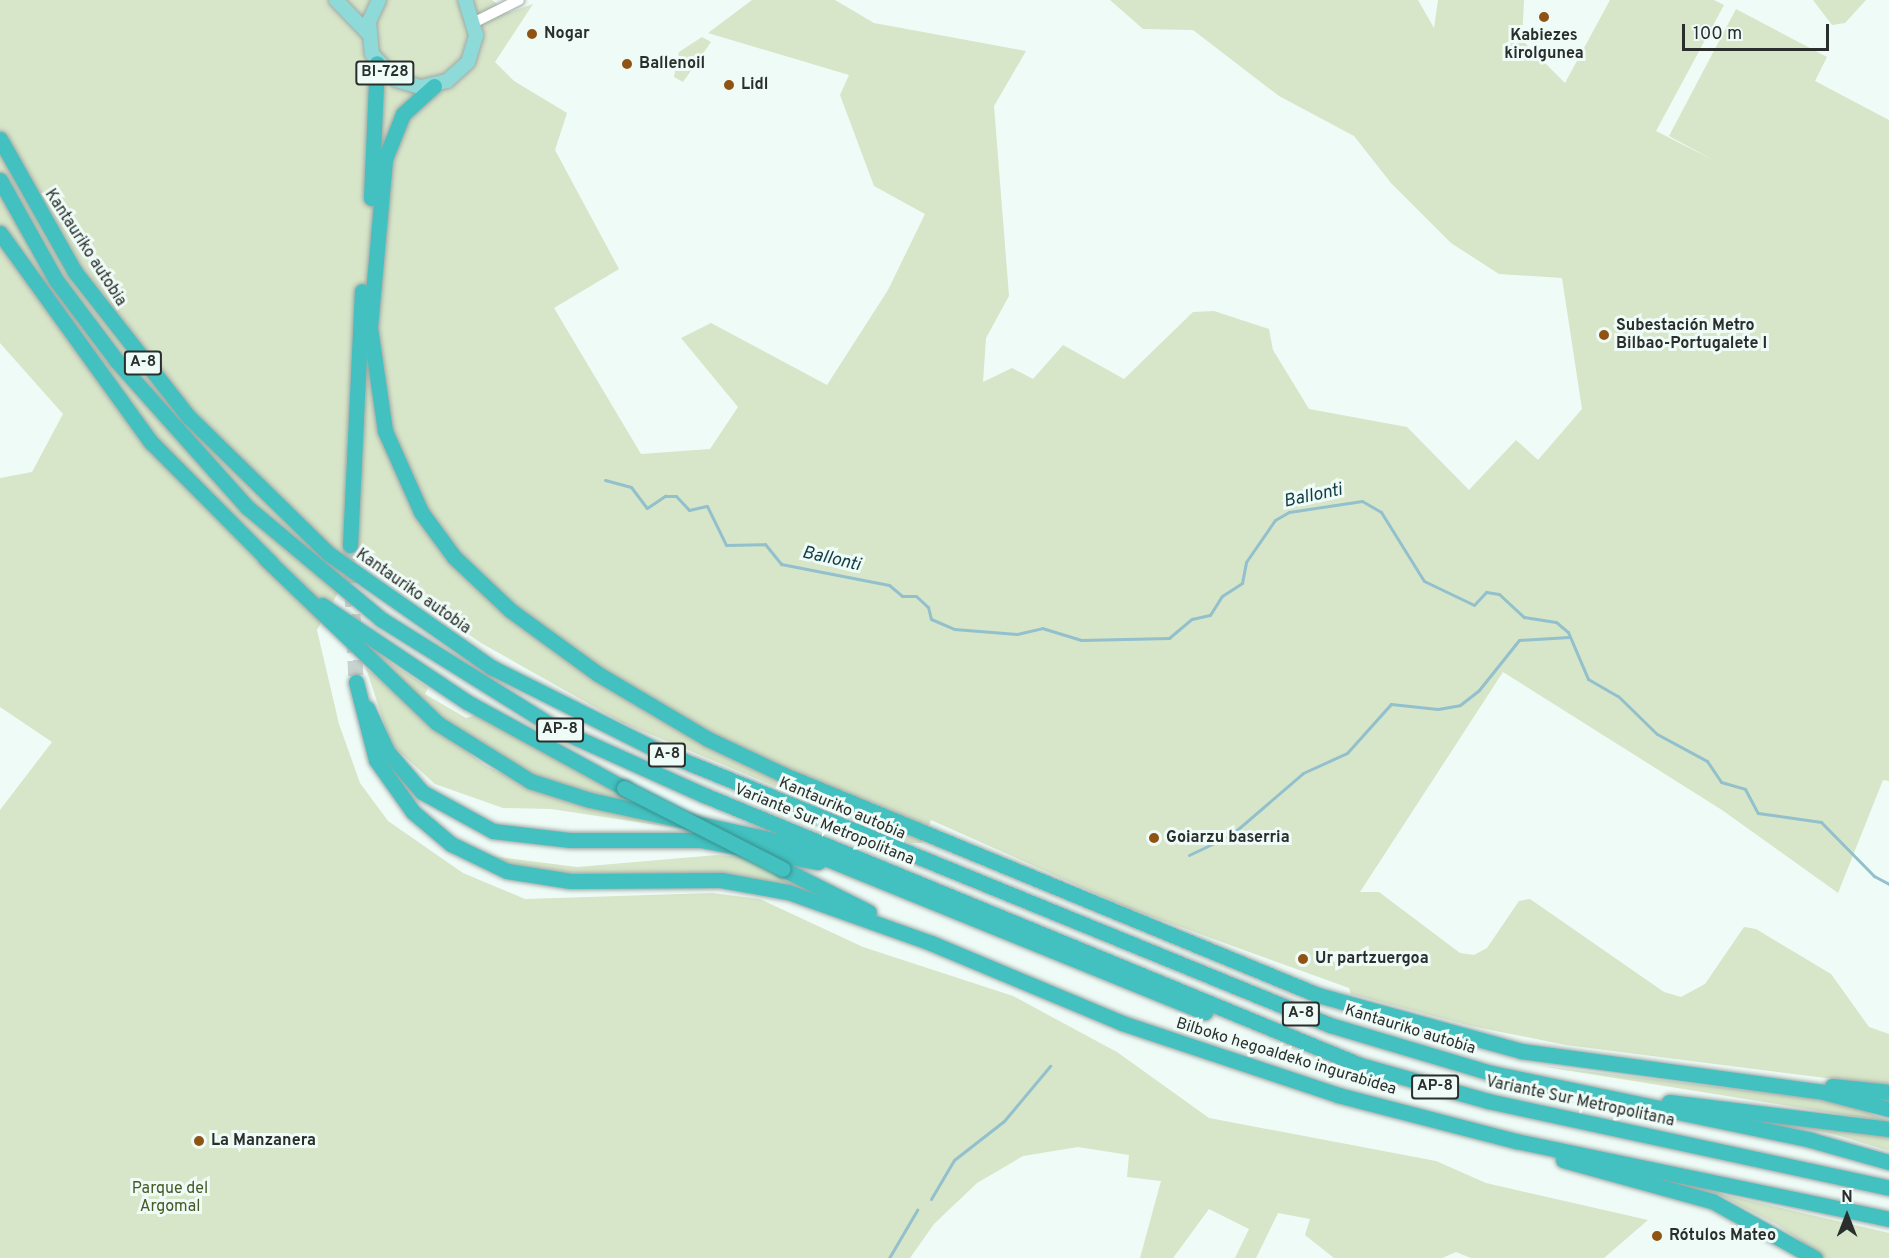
<!DOCTYPE html>
<meta charset="utf-8">
<style>
body{margin:0}
#map{position:relative;width:1889px;height:1258px;overflow:hidden;background:#effbf7;font-family:Overpass,sans-serif}
div>[style]{position:absolute}
[style*='--x']{left:calc(var(--x)*1px);top:calc(var(--y)*1px);width:calc(var(--w)*1px);rotate:calc(var(--a)*1deg)}
.green>*{inset:0;background:#d7e5c8}
.stream>*{height:3px;margin:-1.5px;padding:0 1.5px;transform-origin:1.5px;border-radius:1.5px;background:#92c0cd}
.highway-tunnel>*{height:15px;margin-top:-7.5px;transform-origin:0;background:repeating-linear-gradient(90deg,#c8d2cf 0 15px,transparent 0 23px)}
.roads{filter:drop-shadow(0 0 2px #9da8a4) drop-shadow(0 0 2px #9da8a4)}
.minor>*{height:10px;margin:-5px;padding:0 5px;transform-origin:5px;border-radius:5px;background:#fff}
.major>*{height:14px;margin:-7px;padding:0 7px;transform-origin:7px;border-radius:7px;background:#8edad9}
.highway>*{height:15px;margin:-7.5px;padding:0 7.5px;transform-origin:7.5px;border-radius:7.5px;background:#42c1c0}
.bridges{filter:drop-shadow(0 0 2px #3a8e8d) drop-shadow(0 0 2px #3a8e8d)}
.highway-bridge>*{height:15px;margin:-7.5px;padding:0 7.5px;transform-origin:7.5px;border-radius:7.5px;background:#42c1c0}
.dots>*{width:16px;height:16px;translate:-50% -50%;box-sizing:border-box;border:3px solid #effbf7;border-radius:50%}
span{translate:-50% -50%;white-space:nowrap;text-align:center;line-height:1.15;-webkit-text-stroke:6px #effbf7;paint-order:stroke}
.shield-label span{padding:2px 4px;background:#effbf7;border:2px solid;border-radius:4px;-webkit-text-stroke-width:0}
.shield-label{font-size:15px;color:#2a2f2d;font-weight:700}
.poi-label{font-size:16px;color:#2a2f2d;font-weight:700}
.left{translate:0 -50%;text-align:left}
.street-label{font-size:16px;color:#2a2f2d}
.park-label{font-size:16px;color:#455a25}
.water-label{font-size:18px;color:#113c46;font-style:italic}
.north{position:absolute;left:1817px;top:1186px;width:60px;height:60px;-webkit-text-stroke:4px #effbf7;paint-order:stroke;rotate:0deg;font-size:16px;font-weight:700;line-height:24px;text-align:center;color:#2a2f2d}
.north::after{content:'';display:block;margin:auto;width:21px;height:27px;background:#2a2f2d;clip-path:polygon(50% 0,100% 100%,50% 72%,0 100%)}
.scale{position:absolute;left:1682px;top:24px;width:147px;height:27px;box-sizing:border-box;border:3px solid #2a2f2d;border-top:0;padding-left:8px;font-size:18px;line-height:21px;white-space:nowrap;color:#2a2f2d;-webkit-text-stroke:4px #effbf7;paint-order:stroke}
</style>
<div id="map">
<div class="green">
<i style="clip-path:polygon(0 0,492px 0,508px 13px,533px 4px,495px 62px,514px 81px,567px 113px,555px 150px,619px 269px,554px 308px,641px 454px,710px 449px,738px 407px,681px 338px,711px 323px,827px 385px,888px 290px,925px 214px,874px 186px,840px 95px,849px 75px,708px 33px,752px 0,835px 0,874px 23px,1026px 51px,994px 106px,1009px 296px,986px 338px,983px 382px,1012px 368px,1033px 379px,1063px 345px,1124px 379px,1193px 312px,1214px 311px,1269px 329px,1273px 350px,1309px 409px,1407px 427px,1469px 490px,1516px 440px,1538px 460px,1582px 409px,1562px 278px,1499px 274px,1451px 243px,1391px 183px,1354px 136px,1279px 96px,1193px 30px,1143px 29px,1110px 0,1418px 0,1434px 28px,1438px 0,1524px 0,1522px 40px,1565px 83px,1610px 0,1714px 0,1724px 5px,1656px 131px,1715px 161px,1669px 136px,1736px 9px,1827px 57px,1815px 81px,1889px 120px,1889px 781px,1883px 780px,1838px 893px,1722px 810px,1503px 672px,1360px 892px,1379px 892px,1460px 953px,1474px 955px,1487px 948px,1519px 901px,1530px 899px,1664px 992px,1681px 997px,1705px 984px,1744px 927px,1756px 929px,1831px 974px,1869px 1027px,1889px 1034px,1889px 1086px,1566px 1045px,1471px 1026px,1351px 994px,1349px 988px,1128px 908px,931px 820px,922px 843px,911px 843px,623px 723px,481px 643px,358px 557px,317px 630px,339px 724px,360px 783px,388px 821px,463px 873px,525px 899px,712px 893px,760px 899px,863px 947px,1013px 996px,1117px 1052px,1209px 1118px,1436px 1161px,1486px 1183px,1648px 1220px,1604px 1258px,1471px 1258px,1456px 1252px,1442px 1258px,1334px 1258px,1305px 1235px,1310px 1219px,1278px 1213px,1256px 1258px,1235px 1258px,1249px 1229px,1209px 1209px,1173px 1258px,1140px 1258px,1161px 1181px,1127px 1177px,1129px 1155px,1078px 1147px,1023px 1156px,977px 1183px,934px 1224px,910px 1258px,0 1258px,0 810px,52px 742px,0 707px,0 478px,32px 472px,63px 414px,0 343px)"></i>
<i style="clip-path:polygon(1813px 0,1866px 0,1845px 23px,1832px 25px)"></i>
<i style="clip-path:polygon(702px 37px,711px 42px,683px 82px,674px 77px,679px 52px)"></i>
<i style="clip-path:polygon(371px 649px,428px 688px,425px 694px,466px 718px,475px 715px,637px 802px,571px 789px,525px 771px,448px 724px)"></i>
<i style="clip-path:polygon(366px 668px,484px 765px,529px 786px,678px 822px,690px 830px,551px 809px,503px 808px,435px 784px,391px 744px)"></i>
<i style="clip-path:polygon(717px 855px,741px 857px,809px 892px,714px 873px,561px 874px,515px 867px,491px 856px,577px 867px)"></i>
<i style="clip-path:polygon(1534px 1065px,1803px 1097px,1860px 1108px,1889px 1122px)"></i>
<i style="clip-path:polygon(1777px 1121px,1889px 1135px,1889px 1151px,1840px 1136px)"></i>
<i style="clip-path:polygon(1716px 1193px,1889px 1233px,1889px 1258px,1825px 1258px,1778px 1225px)"></i>
</div>
<div class="stream">
<i style="--x:605;--y:480;--w:27;--a:15"></i>
<i style="--x:631;--y:487;--w:26;--a:53"></i>
<i style="--x:647;--y:508;--w:22;--a:-34"></i>
<i style="--x:665;--y:496;--w:11;--a:0"></i>
<i style="--x:676;--y:496;--w:19;--a:47"></i>
<i style="--x:689;--y:510;--w:18;--a:-13"></i>
<i style="--x:707;--y:506;--w:43;--a:64"></i>
<i style="--x:726;--y:545;--w:39;--a:-1"></i>
<i style="--x:765;--y:544;--w:26;--a:51"></i>
<i style="--x:781;--y:564;--w:110;--a:11"></i>
<i style="--x:889;--y:585;--w:17;--a:40"></i>
<i style="--x:902;--y:596;--w:14;--a:0"></i>
<i style="--x:916;--y:596;--w:16;--a:43"></i>
<i style="--x:928;--y:607;--w:12;--a:76"></i>
<i style="--x:931;--y:619;--w:25;--a:23"></i>
<i style="--x:954;--y:629;--w:63;--a:4.5"></i>
<i style="--x:1017;--y:634;--w:26;--a:-13"></i>
<i style="--x:1042;--y:628;--w:41;--a:17.1"></i>
<i style="--x:1081;--y:640;--w:88;--a:-1.3"></i>
<i style="--x:1169;--y:638;--w:30;--a:-40"></i>
<i style="--x:1192;--y:619;--w:18;--a:-13"></i>
<i style="--x:1210;--y:615;--w:22;--a:-58"></i>
<i style="--x:1222;--y:596;--w:24;--a:-33"></i>
<i style="--x:1242;--y:583;--w:21;--a:-79"></i>
<i style="--x:1246;--y:562;--w:51;--a:-55.4"></i>
<i style="--x:1275;--y:520;--w:16;--a:-30"></i>
<i style="--x:1289;--y:512;--w:74;--a:-8.6"></i>
<i style="--x:1362;--y:501;--w:22;--a:30"></i>
<i style="--x:1381;--y:512;--w:81;--a:58.1"></i>
<i style="--x:1424;--y:581;--w:55;--a:25.6"></i>
<i style="--x:1474;--y:605;--w:18;--a:-47"></i>
<i style="--x:1486;--y:592;--w:13;--a:9"></i>
<i style="--x:1499;--y:594;--w:34;--a:43"></i>
<i style="--x:1524;--y:617;--w:32;--a:9"></i>
<i style="--x:1556;--y:622;--w:16;--a:40"></i>
<i style="--x:1568;--y:632;--w:51;--a:66.9"></i>
<i style="--x:1588;--y:679;--w:34;--a:30"></i>
<i style="--x:1618;--y:696;--w:54;--a:44.3"></i>
<i style="--x:1657;--y:734;--w:57;--a:28.4"></i>
<i style="--x:1707;--y:761;--w:25;--a:56"></i>
<i style="--x:1721;--y:782;--w:25;--a:16"></i>
<i style="--x:1745;--y:789;--w:27;--a:62"></i>
<i style="--x:1758;--y:813;--w:64;--a:8.1"></i>
<i style="--x:1821;--y:822;--w:76;--a:45.5"></i>
<i style="--x:1874;--y:876;--w:17;--a:28"></i>
<i style="--x:1189;--y:855;--w:47;--a:-25.5"></i>
<i style="--x:1231;--y:835;--w:95;--a:-40.7"></i>
<i style="--x:1303;--y:773;--w:48;--a:-24.4"></i>
<i style="--x:1347;--y:753;--w:66;--a:-48.1"></i>
<i style="--x:1391;--y:704;--w:47;--a:6.1"></i>
<i style="--x:1438;--y:709;--w:22;--a:-10"></i>
<i style="--x:1460;--y:705;--w:24;--a:-38"></i>
<i style="--x:1479;--y:690;--w:64;--a:-51.3"></i>
<i style="--x:1519;--y:640;--w:50;--a:-3.4"></i>
<i style="--x:931;--y:1199;--w:45;--a:-59.5"></i>
<i style="--x:954;--y:1160;--w:63;--a:-38"></i>
<i style="--x:1004;--y:1121;--w:72;--a:-50.1"></i>
<i style="--x:889;--y:1258;--w:56;--a:-59.7"></i>
</div>
<div class="highway-tunnel">
<i style="--x:350;--y:545;--w:137;--a:87.5"></i>
</div>
<div class="roads">
<div class="minor">
<i style="--x:475;--y:22;--w:49;--a:-26.6"></i>
</div>
<div class="major">
<i style="--x:336;--y:0;--w:46;--a:45.9"></i>
<i style="--x:379;--y:0;--w:23;--a:115"></i>
<i style="--x:369;--y:21;--w:33;--a:85"></i>
<i style="--x:372;--y:54;--w:35;--a:47"></i>
<i style="--x:396;--y:80;--w:26;--a:16"></i>
<i style="--x:421;--y:87;--w:27;--a:-13"></i>
<i style="--x:447;--y:81;--w:28;--a:-42"></i>
<i style="--x:468;--y:62;--w:28;--a:-73"></i>
<i style="--x:476;--y:35;--w:37;--a:-107"></i>
</div>
<div class="highway">
<i style="--x:434;--y:86;--w:42;--a:137.9"></i>
<i style="--x:403;--y:114;--w:48;--a:111.8"></i>
<i style="--x:385;--y:159;--w:170;--a:95.1"></i>
<i style="--x:370;--y:328;--w:104;--a:81.7"></i>
<i style="--x:385;--y:431;--w:89;--a:66"></i>
<i style="--x:421;--y:512;--w:56;--a:53.7"></i>
<i style="--x:454;--y:557;--w:77;--a:43.4"></i>
<i style="--x:510;--y:610;--w:109;--a:36"></i>
<i style="--x:598;--y:674;--w:128;--a:30.6"></i>
<i style="--x:708;--y:739;--w:82;--a:25.3"></i>
<i style="--x:782;--y:774;--w:580;--a:22.41"></i>
<i style="--x:1318;--y:995;--w:211;--a:15.4"></i>
<i style="--x:1521;--y:1051;--w:305;--a:7.7"></i>
<i style="--x:1823;--y:1092;--w:68;--a:14.4"></i>
<i style="--x:0;--y:139;--w:153;--a:60.6"></i>
<i style="--x:75;--y:272;--w:183;--a:51.9"></i>
<i style="--x:188;--y:416;--w:197;--a:44.4"></i>
<i style="--x:329;--y:554;--w:198;--a:34.9"></i>
<i style="--x:491;--y:667;--w:183;--a:26.6"></i>
<i style="--x:655;--y:749;--w:729;--a:22.24"></i>
<i style="--x:1330;--y:1025;--w:168;--a:16.6"></i>
<i style="--x:1491;--y:1073;--w:327;--a:11.8"></i>
<i style="--x:1811;--y:1140;--w:81;--a:15.8"></i>
<i style="--x:0;--y:180;--w:115;--a:60.8"></i>
<i style="--x:56;--y:280;--w:100;--a:53.1"></i>
<i style="--x:116;--y:360;--w:197;--a:48.3"></i>
<i style="--x:247;--y:507;--w:175;--a:39.9"></i>
<i style="--x:381;--y:619;--w:208;--a:32"></i>
<i style="--x:557;--y:729;--w:161;--a:24.2"></i>
<i style="--x:704;--y:795;--w:709;--a:22.37"></i>
<i style="--x:1360;--y:1065;--w:133;--a:15.7"></i>
<i style="--x:1488;--y:1101;--w:410;--a:12.2"></i>
<i style="--x:371;--y:198;--w:135;--a:-87.5"></i>
<i style="--x:0;--y:233;--w:258;--a:54.2"></i>
<i style="--x:151;--y:442;--w:170;--a:45.2"></i>
<i style="--x:350;--y:545;--w:254;--a:-87.3"></i>
<i style="--x:265;--y:558;--w:238;--a:43.8"></i>
<i style="--x:437;--y:723;--w:110;--a:31.9"></i>
<i style="--x:530;--y:781;--w:63;--a:17.6"></i>
<i style="--x:590;--y:800;--w:203;--a:12.3"></i>
<i style="--x:788;--y:843;--w:450;--a:22.1"></i>
<i style="--x:322;--y:605;--w:174;--a:33.8"></i>
<i style="--x:467;--y:702;--w:179;--a:28.7"></i>
<i style="--x:356;--y:682;--w:81;--a:75.6"></i>
<i style="--x:376;--y:760;--w:64;--a:54.6"></i>
<i style="--x:413;--y:812;--w:50;--a:40.1"></i>
<i style="--x:451;--y:844;--w:62;--a:25.7"></i>
<i style="--x:507;--y:871;--w:64;--a:9"></i>
<i style="--x:570;--y:881;--w:151;--a:-0.4"></i>
<i style="--x:721;--y:880;--w:68;--a:10.2"></i>
<i style="--x:788;--y:892;--w:152;--a:19.6"></i>
<i style="--x:931;--y:943;--w:207;--a:22.7"></i>
<i style="--x:1122;--y:1023;--w:228;--a:18.4"></i>
<i style="--x:1338;--y:1095;--w:184;--a:14.5"></i>
<i style="--x:1516;--y:1141;--w:381;--a:11.8"></i>
<i style="--x:367;--y:708;--w:47;--a:65.1"></i>
<i style="--x:387;--y:751;--w:54;--a:49.5"></i>
<i style="--x:422;--y:792;--w:81;--a:28.8"></i>
<i style="--x:493;--y:831;--w:78;--a:6.7"></i>
<i style="--x:570;--y:840;--w:130;--a:0"></i>
<i style="--x:700;--y:840;--w:120;--a:10.6"></i>
<i style="--x:783;--y:869;--w:96;--a:26.6"></i>
<i style="--x:1832;--y:1086;--w:57;--a:6"></i>
<i style="--x:1669;--y:1102;--w:222;--a:7"></i>
<i style="--x:1563;--y:1160;--w:155;--a:15.4"></i>
<i style="--x:1712;--y:1201;--w:118;--a:29"></i>
</div>
</div>
<div class="bridges">
<div class="highway-bridge">
<i style="--x:624;--y:788;--w:178;--a:27"></i>
</div>
</div>
<div class="dots">
<i style="left:1544px;top:17px;background:#8f5313"></i>
<i style="left:532px;top:34px;background:#8f5313"></i>
<i style="left:627px;top:64px;background:#8f5313"></i>
<i style="left:729px;top:85px;background:#8f5313"></i>
<i style="left:1604px;top:335px;background:#8f5313"></i>
<i style="left:1154px;top:838px;background:#8f5313"></i>
<i style="left:1303px;top:959px;background:#8f5313"></i>
<i style="left:199px;top:1141px;background:#8f5313"></i>
<i style="left:1657px;top:1236px;background:#8f5313"></i>
</div>
<div class="shield-label">
<span style="left:385px;top:73px">BI-728</span>
<span style="left:143px;top:363px">A-8</span>
<span style="left:560px;top:730px">AP-8</span>
<span style="left:667px;top:755px">A-8</span>
<span style="left:1301px;top:1014px">A-8</span>
<span style="left:1435px;top:1087px">AP-8</span>
</div>
<div class="poi-label">
<span class="left" style="left:544px;top:34px">Nogar</span>
<span style="left:1544px;top:45px">Kabiezes<br>kirolgunea</span>
<span class="left" style="left:639px;top:64px">Ballenoil</span>
<span class="left" style="left:741px;top:85px">Lidl</span>
<span class="left" style="left:1616px;top:335px">Subestación Metro<br>Bilbao-Portugalete I</span>
<span class="left" style="left:1166px;top:838px">Goiarzu baserria</span>
<span class="left" style="left:1315px;top:959px">Ur partzuergoa</span>
<span class="left" style="left:211px;top:1141px">La Manzanera</span>
<span class="left" style="left:1669px;top:1236px">Rótulos Mateo</span>
</div>
<div class="street-label">
<span style="left:85px;top:248px;rotate:57deg">Kantauriko autobia</span>
<span style="left:413px;top:592px;rotate:35deg">Kantauriko autobia</span>
<span style="left:842px;top:809px;rotate:23deg">Kantauriko autobia</span>
<span style="left:824px;top:825px;rotate:22deg">Variante Sur Metropolitana</span>
<span style="left:1410px;top:1030px;rotate:17deg">Kantauriko autobia</span>
<span style="left:1286px;top:1057px;rotate:17deg">Bilboko hegoaldeko ingurabidea</span>
<span style="left:1580px;top:1102px;rotate:12deg">Variante Sur Metropolitana</span>
</div>
<div class="park-label">
<span style="left:170px;top:1198px">Parque del<br>Argomal</span>
</div>
<div class="water-label">
<span style="left:1313px;top:497px;rotate:-12deg">Ballonti</span>
<span style="left:831px;top:560px;rotate:13deg">Ballonti</span>
</div>
<div class="north">N</div>
<div class="scale">100 m</div>
</div>
